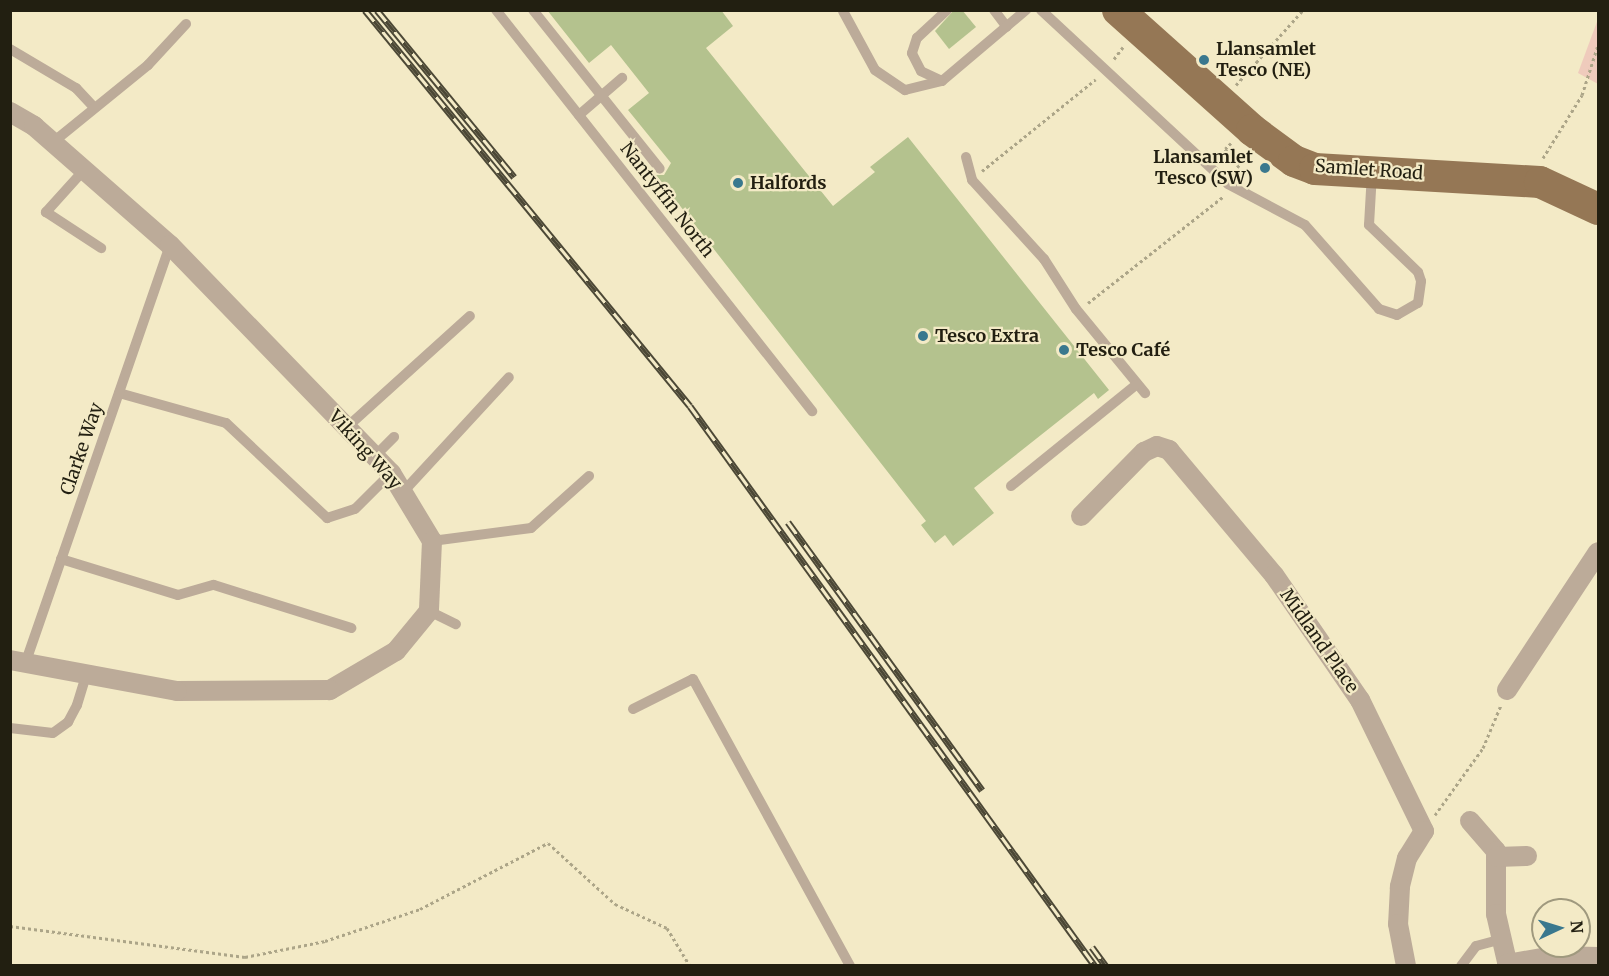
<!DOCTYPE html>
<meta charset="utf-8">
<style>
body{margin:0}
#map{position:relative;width:1609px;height:976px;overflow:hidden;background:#f3eac6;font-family:Merriweather,serif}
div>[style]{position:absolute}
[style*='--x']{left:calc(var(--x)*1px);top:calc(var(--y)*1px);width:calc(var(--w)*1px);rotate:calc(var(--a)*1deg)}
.green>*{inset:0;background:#efcbbc}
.building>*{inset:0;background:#b4c28e}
.path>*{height:3px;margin-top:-1.5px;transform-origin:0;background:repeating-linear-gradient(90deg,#aca588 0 3px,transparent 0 6px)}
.lane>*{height:10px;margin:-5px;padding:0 5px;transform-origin:5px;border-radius:5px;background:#bcab99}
.street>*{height:20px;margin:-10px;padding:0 10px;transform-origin:10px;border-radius:10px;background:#bcab99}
.primary>*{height:32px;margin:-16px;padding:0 16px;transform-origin:16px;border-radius:16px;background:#957755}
.rail>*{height:7px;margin-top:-3.5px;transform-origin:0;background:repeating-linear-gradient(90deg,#f3eac6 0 14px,#4c4836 0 28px);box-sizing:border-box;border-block:2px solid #4c4836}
.dots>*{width:16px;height:16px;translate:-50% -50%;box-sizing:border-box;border:3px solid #f3eac6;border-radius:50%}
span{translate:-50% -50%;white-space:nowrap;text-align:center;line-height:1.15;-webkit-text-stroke:4.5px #f3eac6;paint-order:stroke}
.poi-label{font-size:18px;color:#221f11;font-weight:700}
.left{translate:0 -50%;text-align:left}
.right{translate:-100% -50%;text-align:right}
.street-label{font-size:18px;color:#221f11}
.frame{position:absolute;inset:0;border:12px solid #221f11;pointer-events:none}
.north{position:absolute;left:1531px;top:898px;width:60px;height:60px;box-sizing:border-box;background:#f3eac6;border:2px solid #9f997e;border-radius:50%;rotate:86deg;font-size:16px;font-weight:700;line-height:24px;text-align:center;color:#221f11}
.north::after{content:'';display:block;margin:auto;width:21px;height:27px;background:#3a788e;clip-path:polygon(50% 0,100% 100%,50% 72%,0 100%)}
</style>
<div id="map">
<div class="green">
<i style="clip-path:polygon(1598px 19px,1598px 84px,1578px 73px)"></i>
</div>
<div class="building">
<i style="clip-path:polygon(547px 10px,721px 10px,733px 26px,706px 48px,833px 206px,875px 172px,870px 167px,908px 137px,1109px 390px,1098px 399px,1094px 393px,974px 488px,994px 513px,953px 546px,945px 535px,935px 543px,921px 525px,926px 521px,656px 175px,664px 175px,671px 163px,628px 110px,649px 93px,611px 45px,589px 63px)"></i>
<i style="clip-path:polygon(954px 10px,962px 10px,976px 27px,949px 49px,935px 31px)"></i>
</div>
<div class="path">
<i style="--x:1114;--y:59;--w:15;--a:-53"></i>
<i style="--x:1236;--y:85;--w:101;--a:-48.2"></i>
<i style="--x:1231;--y:143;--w:8;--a:135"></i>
<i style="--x:1225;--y:149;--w:21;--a:49"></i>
<i style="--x:1239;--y:165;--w:10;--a:127"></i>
<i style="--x:1543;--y:158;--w:74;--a:-58.2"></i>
<i style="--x:1582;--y:95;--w:52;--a:-72.3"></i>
<i style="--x:982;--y:171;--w:146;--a:-38.9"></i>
<i style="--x:1088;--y:303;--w:173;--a:-38.2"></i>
<i style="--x:1435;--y:815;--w:82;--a:-54.4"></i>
<i style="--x:1483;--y:748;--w:47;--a:-67.3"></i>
<i style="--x:10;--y:926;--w:237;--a:7.5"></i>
<i style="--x:245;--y:957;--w:82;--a:-11.3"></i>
<i style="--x:325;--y:941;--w:100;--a:-18.6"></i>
<i style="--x:420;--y:909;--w:144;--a:-27.3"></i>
<i style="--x:548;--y:843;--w:91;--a:42.3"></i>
<i style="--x:615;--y:904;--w:57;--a:24.8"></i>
<i style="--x:667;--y:928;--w:44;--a:58.8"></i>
</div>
<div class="lane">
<i style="--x:496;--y:10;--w:511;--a:51.76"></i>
<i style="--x:533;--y:10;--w:203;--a:51.4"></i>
<i style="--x:994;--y:10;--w:21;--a:53"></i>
<i style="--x:1041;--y:10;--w:255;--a:42.9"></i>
<i style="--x:1228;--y:184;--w:87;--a:28"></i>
<i style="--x:1305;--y:225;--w:112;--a:48.6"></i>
<i style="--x:1379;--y:309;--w:19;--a:18"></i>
<i style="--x:1397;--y:315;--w:24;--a:-30"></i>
<i style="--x:1418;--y:303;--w:22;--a:-82"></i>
<i style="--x:1421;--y:281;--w:9;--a:-108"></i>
<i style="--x:1418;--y:272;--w:68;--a:-136.2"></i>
<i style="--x:1369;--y:225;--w:52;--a:-86.7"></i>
<i style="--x:843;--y:11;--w:67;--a:61.5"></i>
<i style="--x:875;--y:70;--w:36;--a:34"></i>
<i style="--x:905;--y:90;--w:38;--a:-14"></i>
<i style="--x:942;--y:81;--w:110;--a:-40.2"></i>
<i style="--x:10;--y:49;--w:77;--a:30.6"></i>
<i style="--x:76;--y:88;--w:26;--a:47"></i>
<i style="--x:942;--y:81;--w:23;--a:-155"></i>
<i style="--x:921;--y:71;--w:20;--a:-117"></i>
<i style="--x:912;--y:53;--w:16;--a:-72"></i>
<i style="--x:917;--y:38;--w:41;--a:-43"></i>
<i style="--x:579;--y:115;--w:57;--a:-40.7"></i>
<i style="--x:52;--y:143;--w:124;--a:-39.1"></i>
<i style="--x:148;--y:65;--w:56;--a:-47.2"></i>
<i style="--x:966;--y:157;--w:24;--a:75"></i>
<i style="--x:972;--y:180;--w:107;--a:47.7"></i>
<i style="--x:1044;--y:259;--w:59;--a:57.4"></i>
<i style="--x:1076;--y:309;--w:109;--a:50.6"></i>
<i style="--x:84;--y:170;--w:57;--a:132.1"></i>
<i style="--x:46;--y:212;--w:66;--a:33.2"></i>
<i style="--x:119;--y:393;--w:111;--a:15.7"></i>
<i style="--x:226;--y:423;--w:139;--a:43.2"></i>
<i style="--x:327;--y:518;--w:29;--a:-18"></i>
<i style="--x:355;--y:509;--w:51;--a:-45"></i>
<i style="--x:346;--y:428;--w:167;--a:-42.1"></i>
<i style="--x:375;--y:456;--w:27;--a:-45"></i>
<i style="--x:1011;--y:486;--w:162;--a:-39"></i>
<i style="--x:403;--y:492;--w:156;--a:-47.3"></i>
<i style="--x:432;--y:541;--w:100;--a:-7.5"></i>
<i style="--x:531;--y:528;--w:78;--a:-41.9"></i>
<i style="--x:61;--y:559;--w:122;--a:17.1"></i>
<i style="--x:178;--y:595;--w:37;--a:-16"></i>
<i style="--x:214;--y:585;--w:144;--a:17.4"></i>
<i style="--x:429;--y:611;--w:30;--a:26"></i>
<i style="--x:25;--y:664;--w:443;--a:-70.9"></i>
<i style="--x:633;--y:709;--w:67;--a:-26.6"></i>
<i style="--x:693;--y:679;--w:327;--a:61.3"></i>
<i style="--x:10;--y:728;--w:43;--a:6.6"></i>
<i style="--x:53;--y:733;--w:19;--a:-36"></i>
<i style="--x:68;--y:722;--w:19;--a:-62"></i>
<i style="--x:77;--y:705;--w:31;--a:-73"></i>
<i style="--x:1461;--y:966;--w:25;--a:-53"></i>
<i style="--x:1476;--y:946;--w:27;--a:-15"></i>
</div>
<div class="street">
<i style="--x:10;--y:112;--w:28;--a:30"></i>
<i style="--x:34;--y:126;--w:181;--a:41.2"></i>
<i style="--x:170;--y:245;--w:318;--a:45.9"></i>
<i style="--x:391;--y:473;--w:79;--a:58.9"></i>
<i style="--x:432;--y:541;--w:70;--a:92.5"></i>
<i style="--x:429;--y:611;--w:52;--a:129.5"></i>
<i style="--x:396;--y:651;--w:77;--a:149.4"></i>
<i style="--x:330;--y:690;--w:153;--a:179.6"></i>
<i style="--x:177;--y:691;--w:170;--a:-169.5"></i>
<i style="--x:1081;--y:516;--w:90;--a:-45.5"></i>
<i style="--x:1144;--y:452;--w:14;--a:-25"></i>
<i style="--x:1157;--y:446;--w:13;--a:18"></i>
<i style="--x:1169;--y:450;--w:163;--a:50"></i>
<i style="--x:1274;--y:575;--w:152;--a:55.5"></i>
<i style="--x:1360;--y:700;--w:146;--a:64"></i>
<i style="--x:1424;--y:831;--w:32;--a:122"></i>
<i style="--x:1407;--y:858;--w:30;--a:104"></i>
<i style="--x:1400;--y:887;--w:37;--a:93"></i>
<i style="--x:1398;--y:924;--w:43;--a:79.2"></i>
<i style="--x:1507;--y:690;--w:165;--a:-56.6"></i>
<i style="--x:1470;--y:821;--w:40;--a:49"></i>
<i style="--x:1496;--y:851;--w:63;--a:90"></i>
<i style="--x:1496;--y:914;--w:53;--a:77"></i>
<i style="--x:1497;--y:857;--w:30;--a:-2"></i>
<i style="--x:1507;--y:964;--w:48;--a:-9.7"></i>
<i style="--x:1554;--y:956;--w:44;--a:1.3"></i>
</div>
<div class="primary">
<i style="--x:1118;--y:10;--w:180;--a:41.8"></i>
<i style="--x:1252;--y:130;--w:52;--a:36.4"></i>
<i style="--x:1294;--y:161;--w:22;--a:21"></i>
<i style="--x:1315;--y:169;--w:225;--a:3.3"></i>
<i style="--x:1540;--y:182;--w:64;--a:25"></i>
</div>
<div class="rail">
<i style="--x:365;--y:10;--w:512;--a:50.62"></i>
<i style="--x:690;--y:406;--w:691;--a:54.13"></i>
<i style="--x:377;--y:10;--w:216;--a:50.6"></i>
<i style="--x:788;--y:522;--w:331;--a:54.1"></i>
<i style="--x:1092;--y:947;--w:24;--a:54"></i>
</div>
<div class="dots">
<i style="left:1204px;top:60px;background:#3a788e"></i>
<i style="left:1265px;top:168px;background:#3a788e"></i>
<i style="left:738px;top:183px;background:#3a788e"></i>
<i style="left:923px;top:336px;background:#3a788e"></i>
<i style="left:1064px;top:350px;background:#3a788e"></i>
</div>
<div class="poi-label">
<span class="left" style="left:1216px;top:60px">Llansamlet<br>Tesco (NE)</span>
<span class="right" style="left:1253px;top:168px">Llansamlet<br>Tesco (SW)</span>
<span class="left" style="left:750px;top:183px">Halfords</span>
<span class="left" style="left:935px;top:336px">Tesco Extra</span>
<span class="left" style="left:1076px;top:350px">Tesco Café</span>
</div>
<div class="street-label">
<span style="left:1369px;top:170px;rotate:4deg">Samlet Road</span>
<span style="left:667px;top:200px;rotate:52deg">Nantyffin North</span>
<span style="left:82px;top:449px;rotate:-71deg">Clarke Way</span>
<span style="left:365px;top:450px;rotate:48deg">Viking Way</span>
<span style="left:1319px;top:641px;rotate:55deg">Midland Place</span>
</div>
<div class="frame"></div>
<div class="north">N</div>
</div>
